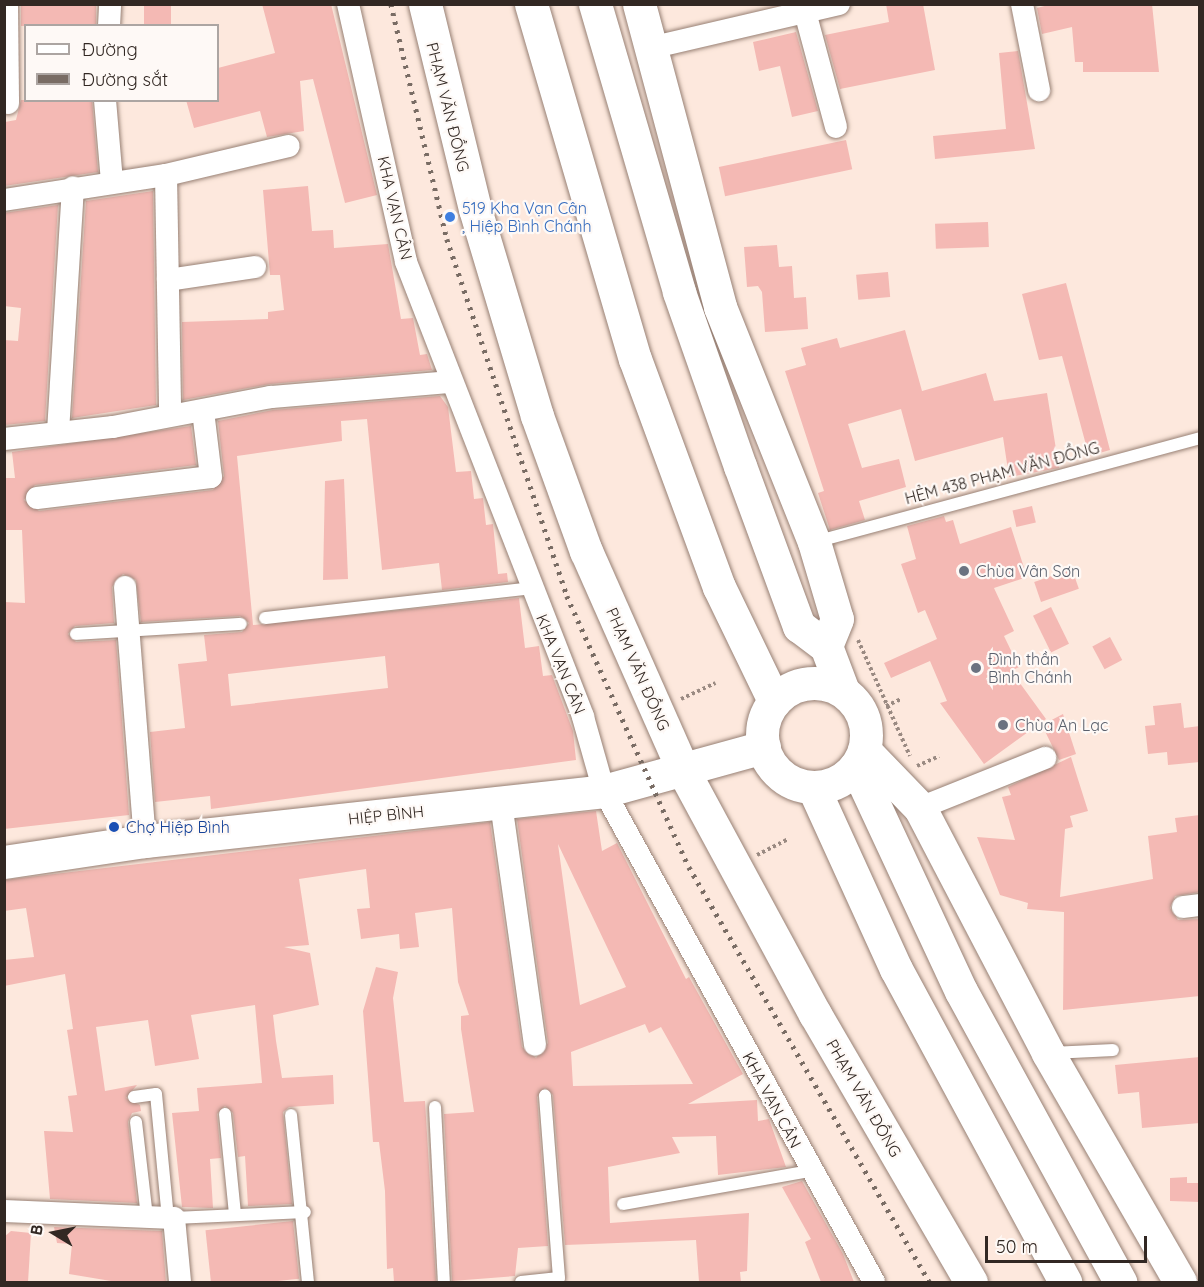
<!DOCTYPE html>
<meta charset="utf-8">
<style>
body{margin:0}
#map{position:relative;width:1204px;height:1287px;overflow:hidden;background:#fde8dd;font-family:Quicksand,sans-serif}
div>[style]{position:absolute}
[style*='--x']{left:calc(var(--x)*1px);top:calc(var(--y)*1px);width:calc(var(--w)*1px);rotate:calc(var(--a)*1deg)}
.building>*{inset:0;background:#f4b9b4;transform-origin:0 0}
.path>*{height:4px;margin-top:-2px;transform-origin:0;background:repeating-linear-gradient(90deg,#9a8a82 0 3px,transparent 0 6px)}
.roads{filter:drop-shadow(0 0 2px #978074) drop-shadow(0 0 2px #978074)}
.service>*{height:12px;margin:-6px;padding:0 6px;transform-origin:6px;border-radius:6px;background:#fff}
.minor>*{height:22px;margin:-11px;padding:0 11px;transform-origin:11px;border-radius:11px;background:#fff}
.secondary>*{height:33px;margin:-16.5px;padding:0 16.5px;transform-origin:16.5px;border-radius:16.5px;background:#fff}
.primary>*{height:33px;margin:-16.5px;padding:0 16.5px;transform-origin:16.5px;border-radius:16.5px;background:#fff}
.trunk>*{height:33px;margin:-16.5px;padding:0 16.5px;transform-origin:16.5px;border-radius:16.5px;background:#fff}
.trunk>.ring{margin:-16.5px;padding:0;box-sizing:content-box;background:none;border:33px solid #fff;border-radius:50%}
.rail>*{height:4.5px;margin-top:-2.25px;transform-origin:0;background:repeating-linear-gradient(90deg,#796c64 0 3px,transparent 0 9px)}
.dots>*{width:16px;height:16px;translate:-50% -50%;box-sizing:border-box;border:3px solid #fef9f6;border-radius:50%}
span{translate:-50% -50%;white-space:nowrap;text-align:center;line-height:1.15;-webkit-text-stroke:4.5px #fef9f6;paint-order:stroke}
.street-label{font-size:16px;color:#322823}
.shop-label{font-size:16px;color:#366cbe}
.left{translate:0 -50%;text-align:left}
.worship-label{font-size:16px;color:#5b616d}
.transit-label{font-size:16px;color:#164399}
.frame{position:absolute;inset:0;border:6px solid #322823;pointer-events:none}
.legend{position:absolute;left:24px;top:24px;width:195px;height:78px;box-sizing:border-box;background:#fef9f6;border:2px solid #aca5a2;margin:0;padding:8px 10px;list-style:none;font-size:18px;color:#322823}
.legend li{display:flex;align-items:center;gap:12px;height:30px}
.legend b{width:30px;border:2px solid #aca5a2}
.north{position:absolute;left:24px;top:1203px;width:60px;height:60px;-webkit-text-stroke:4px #fef9f6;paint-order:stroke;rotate:280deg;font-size:16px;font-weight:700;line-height:24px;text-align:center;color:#322823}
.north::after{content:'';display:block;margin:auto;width:21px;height:27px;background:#322823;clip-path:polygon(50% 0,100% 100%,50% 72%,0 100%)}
.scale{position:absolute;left:985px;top:1236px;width:162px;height:27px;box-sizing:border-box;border:3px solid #322823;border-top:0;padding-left:8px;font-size:18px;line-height:21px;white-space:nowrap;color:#322823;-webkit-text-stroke:4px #fef9f6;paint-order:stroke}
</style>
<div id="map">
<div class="building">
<i style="left:21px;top:4px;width:75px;height:22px"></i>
<i style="left:144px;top:4px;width:27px;height:22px"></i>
<i style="clip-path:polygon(262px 4px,331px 4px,377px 195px,345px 203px,313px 79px,300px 81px,304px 131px,267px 137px,260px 111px,194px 128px,186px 100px,218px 100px,218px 68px,275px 53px)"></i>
<i style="clip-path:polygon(886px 4px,923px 4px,935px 70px,840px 89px,825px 35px,889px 22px)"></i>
<i style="clip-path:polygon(1052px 4px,1152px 4px,1159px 72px,1083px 72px,1083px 62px,1075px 62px,1072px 27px,1042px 34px,1037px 8px)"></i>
<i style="clip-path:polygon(796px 32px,818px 111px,792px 117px,780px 66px,759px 71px,753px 42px)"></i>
<i style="clip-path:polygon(1018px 51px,1035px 149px,935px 159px,933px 136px,1006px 129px,999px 53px)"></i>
<i style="clip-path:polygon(21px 100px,92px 100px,98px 172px,4px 186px,5px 122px,16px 120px)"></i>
<i style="left:846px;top:140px;width:30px;height:130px;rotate:78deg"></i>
<i style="clip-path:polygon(308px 186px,312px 231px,333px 230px,334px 248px,388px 244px,401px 319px,413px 318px,420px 355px,427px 354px,432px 370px,270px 384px,183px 400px,182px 322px,268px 319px,268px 312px,284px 310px,280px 275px,270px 275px,263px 190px)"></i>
<i style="clip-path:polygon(153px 191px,156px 405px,72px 418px,86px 201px)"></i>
<i style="clip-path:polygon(58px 205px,45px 421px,4px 425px,4px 340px,18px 341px,21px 308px,4px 306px,4px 213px)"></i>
<i style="left:988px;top:222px;width:25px;height:53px;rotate:88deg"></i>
<i style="clip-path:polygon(777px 245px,779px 267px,792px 266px,794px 298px,806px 297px,808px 329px,765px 332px,762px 292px,758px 286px,747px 287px,744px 247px)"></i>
<i style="left:888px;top:272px;width:25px;height:32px;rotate:85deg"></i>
<i style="clip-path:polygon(1066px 283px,1110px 450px,1089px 456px,1062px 356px,1039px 360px,1022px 294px)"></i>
<i style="clip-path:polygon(905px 330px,922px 391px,986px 373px,994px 401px,1047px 393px,1059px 468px,1009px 477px,1003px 437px,915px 461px,901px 409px,848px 424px,862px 468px,899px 459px,906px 487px,859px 501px,865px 520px,830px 530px,818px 493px,824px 491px,785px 371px,806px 365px,801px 348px,837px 338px,840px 348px)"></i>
<i style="clip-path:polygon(evenodd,440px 396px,448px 407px,456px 472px,471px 471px,474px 499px,483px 498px,486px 525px,493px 524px,498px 574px,507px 573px,508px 582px,442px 590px,439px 563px,382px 570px,367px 419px,341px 421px,342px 441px,237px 456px,253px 625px,519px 598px,525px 648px,539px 646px,543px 676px,552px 675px,573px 731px,576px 760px,211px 809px,210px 796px,155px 802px,150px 732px,185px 728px,178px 664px,207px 661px,204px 635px,242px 632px,249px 623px,240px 616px,141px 622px,136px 580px,123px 574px,112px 587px,114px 623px,75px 626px,68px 634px,76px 642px,116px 640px,129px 815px,4px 829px,4px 602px,25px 603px,22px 530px,4px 530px,4px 478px,15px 478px,12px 452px,191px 426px,196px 465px,35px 485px,24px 500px,39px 511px,213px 490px,224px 476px,218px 421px,273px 410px,440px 396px,385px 656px,388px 688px,231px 706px,228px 674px,385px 656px)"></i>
<i style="clip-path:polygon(344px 479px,348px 579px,323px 580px,325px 481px)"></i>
<i style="left:1032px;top:506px;width:17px;height:20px;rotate:77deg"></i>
<i style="clip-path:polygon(944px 516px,946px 522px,953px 520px,960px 544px,1011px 527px,1027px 577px,994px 588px,1014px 631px,1004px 636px,1019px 667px,1011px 671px,1046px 719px,984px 764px,940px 703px,947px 701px,930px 661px,891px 678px,884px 663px,937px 639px,925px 610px,918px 613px,901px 564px,916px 559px,907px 526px)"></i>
<i style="left:1072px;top:569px;width:21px;height:40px;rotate:71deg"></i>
<i style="left:1051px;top:607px;width:41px;height:20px;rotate:64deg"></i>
<i style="left:1110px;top:637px;width:26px;height:20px;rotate:62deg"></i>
<i style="clip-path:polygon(1181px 703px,1184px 728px,1200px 726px,1200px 762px,1168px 765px,1167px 752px,1148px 754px,1145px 726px,1155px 725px,1153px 706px)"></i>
<i style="clip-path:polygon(1063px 714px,1076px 754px,1059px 760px,1042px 725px)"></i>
<i style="clip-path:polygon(1071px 757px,1088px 811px,1070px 816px,1073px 827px,1065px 829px,1060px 897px,1153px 879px,1148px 836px,1177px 832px,1175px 818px,1200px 815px,1200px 892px,1175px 896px,1170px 908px,1178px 920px,1200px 919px,1200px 996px,1063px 1010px,1064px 912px,1027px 909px,1028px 903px,1000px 895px,977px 837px,1015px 840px,1002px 797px,1011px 795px,1008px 787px)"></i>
<i style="clip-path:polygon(evenodd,596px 811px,602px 851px,617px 843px,686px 979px,689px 977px,743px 1074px,688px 1104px,757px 1100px,758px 1121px,769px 1119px,786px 1167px,718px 1175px,716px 1136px,672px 1137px,680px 1153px,608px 1167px,610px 1223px,749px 1213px,747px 1271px,740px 1272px,741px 1282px,699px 1282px,696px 1240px,565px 1245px,553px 1095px,545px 1088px,537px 1097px,548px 1246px,518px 1248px,515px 1276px,452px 1281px,444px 1114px,474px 1112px,461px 1029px,461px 1016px,469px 1015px,458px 982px,452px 908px,415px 913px,419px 947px,400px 949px,399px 934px,361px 939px,357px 909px,370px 908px,366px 869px,299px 879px,309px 945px,284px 947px,310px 953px,319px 1005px,273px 1015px,276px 1041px,282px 1078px,333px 1075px,334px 1104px,289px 1107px,283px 1112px,292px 1204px,248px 1206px,245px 1156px,238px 1157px,233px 1113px,225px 1106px,217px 1114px,221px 1158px,210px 1159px,213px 1208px,182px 1207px,172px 1113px,199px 1111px,197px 1088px,262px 1083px,255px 1005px,191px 1015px,199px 1059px,155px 1066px,148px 1020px,96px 1027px,105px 1091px,137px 1085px,126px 1098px,140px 1105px,141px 1111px,132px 1113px,128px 1122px,137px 1203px,50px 1199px,44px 1131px,73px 1132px,68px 1096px,77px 1095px,67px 1030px,73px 1029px,65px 974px,4px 986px,4px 960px,34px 957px,26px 908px,4px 911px,4px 880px,490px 822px,522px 1047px,536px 1058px,548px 1043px,517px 819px,596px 811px,558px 844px,626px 987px,580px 1005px,558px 844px,596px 811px,645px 1024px,649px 1033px,661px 1027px,693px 1084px,573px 1086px,571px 1052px,645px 1024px)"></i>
<i style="clip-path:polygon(376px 967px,398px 972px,393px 998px,404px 1102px,425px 1101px,436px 1281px,394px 1282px,393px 1268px,387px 1269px,385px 1191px,379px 1142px,373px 1142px,363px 1011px)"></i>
<i style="clip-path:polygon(1200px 1057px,1200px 1123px,1142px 1128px,1139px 1092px,1118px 1094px,1115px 1065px)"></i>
<i style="clip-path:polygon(1187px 1177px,1187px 1183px,1200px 1183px,1200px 1202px,1170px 1201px,1170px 1178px)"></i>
<i style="clip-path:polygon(802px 1181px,843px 1254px,854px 1282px,821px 1282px,805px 1242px,811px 1239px,782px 1187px)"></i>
<i style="left:293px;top:1221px;width:58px;height:88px;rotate:84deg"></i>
<i style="clip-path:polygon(54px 1227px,162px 1231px,166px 1282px,117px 1282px,69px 1274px,72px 1244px,57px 1243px)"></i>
<i style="clip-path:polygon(11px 1231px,31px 1233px,28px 1282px,4px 1282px,4px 1237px)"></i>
</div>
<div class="path">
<i style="--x:858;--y:640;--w:127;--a:65.9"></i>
<i style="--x:681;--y:699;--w:38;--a:-25"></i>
<i style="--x:886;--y:706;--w:17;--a:-25"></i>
<i style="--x:917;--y:766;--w:24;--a:-24"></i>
<i style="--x:757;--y:855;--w:34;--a:-27"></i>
</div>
<div class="roads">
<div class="service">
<i style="--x:815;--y:542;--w:399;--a:-15.1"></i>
<i style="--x:265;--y:618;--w:268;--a:-6.4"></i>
<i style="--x:76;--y:634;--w:165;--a:-3.5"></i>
<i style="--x:1052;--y:1053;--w:61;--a:-2.8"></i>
<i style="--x:134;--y:1097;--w:22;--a:-8"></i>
<i style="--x:156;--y:1094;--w:125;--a:84.5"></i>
<i style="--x:435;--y:1107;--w:175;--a:87.1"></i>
<i style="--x:225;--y:1114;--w:101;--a:84.3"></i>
<i style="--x:291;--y:1115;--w:168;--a:84.2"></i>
<i style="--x:136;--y:1122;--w:96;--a:83.4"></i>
<i style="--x:623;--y:1204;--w:190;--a:-10"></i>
<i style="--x:174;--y:1218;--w:131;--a:-2.6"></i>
<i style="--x:521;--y:1282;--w:38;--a:-6"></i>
<i style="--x:559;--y:1278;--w:183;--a:-94.4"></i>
</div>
<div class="minor">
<i style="--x:7;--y:4;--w:99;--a:89.4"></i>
<i style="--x:348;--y:4;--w:264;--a:77.3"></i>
<i style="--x:406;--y:262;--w:488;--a:68.7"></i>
<i style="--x:583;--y:717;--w:77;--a:74.2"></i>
<i style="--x:604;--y:791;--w:560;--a:61.19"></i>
<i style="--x:1022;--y:4;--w:88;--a:78.8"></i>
<i style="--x:805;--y:12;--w:119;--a:74.9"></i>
<i style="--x:109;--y:26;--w:22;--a:-87"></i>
<i style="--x:650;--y:48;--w:194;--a:-13.1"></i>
<i style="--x:105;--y:100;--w:81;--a:85.1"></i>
<i style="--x:166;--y:175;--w:240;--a:89"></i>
<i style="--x:4;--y:200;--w:164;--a:-8.8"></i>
<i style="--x:166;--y:175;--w:126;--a:-13.3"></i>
<i style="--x:168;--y:280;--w:88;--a:-8.5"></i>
<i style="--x:58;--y:432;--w:245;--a:-86.5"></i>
<i style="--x:4;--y:439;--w:110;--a:-6.3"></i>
<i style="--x:113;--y:427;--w:161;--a:-10.8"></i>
<i style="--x:271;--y:397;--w:179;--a:-4.8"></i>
<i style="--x:37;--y:498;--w:175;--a:-6.9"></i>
<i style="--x:211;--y:477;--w:66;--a:-96.9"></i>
<i style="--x:125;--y:587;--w:255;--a:85.5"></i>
<i style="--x:501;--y:803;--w:244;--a:82"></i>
<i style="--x:920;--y:808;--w:135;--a:-21.8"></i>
<i style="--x:1183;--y:907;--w:17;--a:-7"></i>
<i style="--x:4;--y:1211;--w:170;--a:2.4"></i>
<i style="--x:174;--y:1218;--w:64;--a:84.6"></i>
</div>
<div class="secondary">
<i style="--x:4;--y:862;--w:143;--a:-8.5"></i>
<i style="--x:145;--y:841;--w:462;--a:-6.2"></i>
<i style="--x:604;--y:791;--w:166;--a:-15.4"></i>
</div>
<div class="primary">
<i style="--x:425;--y:4;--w:211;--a:76.3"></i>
<i style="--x:475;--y:209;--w:216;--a:73.3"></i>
<i style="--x:537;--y:416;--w:144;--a:70.1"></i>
<i style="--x:586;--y:551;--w:242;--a:66.1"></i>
<i style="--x:684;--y:772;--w:275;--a:61.6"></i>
<i style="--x:815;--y:1014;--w:310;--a:59.8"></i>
<i style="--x:639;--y:4;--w:314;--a:75"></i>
<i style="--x:720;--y:307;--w:253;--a:68.2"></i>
<i style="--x:814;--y:542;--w:80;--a:73.4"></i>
<i style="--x:837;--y:619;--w:29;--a:112"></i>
<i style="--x:864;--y:750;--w:81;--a:46"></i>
<i style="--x:920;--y:808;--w:276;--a:62.4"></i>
<i style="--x:1048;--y:1053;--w:264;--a:60"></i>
</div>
<div class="trunk">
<i style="--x:531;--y:4;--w:370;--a:73.7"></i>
<i style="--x:635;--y:359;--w:243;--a:69.8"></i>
<i style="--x:719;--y:587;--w:127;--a:64.2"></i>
<i style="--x:595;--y:4;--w:300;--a:73.7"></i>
<i style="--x:679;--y:292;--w:184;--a:70.7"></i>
<i style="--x:740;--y:466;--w:171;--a:69.8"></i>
<i style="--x:799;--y:626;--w:34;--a:37"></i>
<i style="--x:826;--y:646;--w:48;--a:69.3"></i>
<i class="ring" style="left:762px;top:683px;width:71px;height:71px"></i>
<i style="--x:856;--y:766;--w:248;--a:65"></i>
<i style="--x:961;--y:991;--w:332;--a:61.3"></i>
<i style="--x:813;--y:787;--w:200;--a:65.5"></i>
<i style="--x:896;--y:969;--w:356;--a:61.6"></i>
</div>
</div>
<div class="rail">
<i style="--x:391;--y:4;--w:242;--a:76.6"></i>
<i style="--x:447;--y:239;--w:377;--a:71.4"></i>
<i style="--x:567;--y:596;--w:297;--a:65.8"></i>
<i style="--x:689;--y:867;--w:480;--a:59.9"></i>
</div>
<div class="dots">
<i style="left:450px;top:217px;background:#3f7fe0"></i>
<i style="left:964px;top:571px;background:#6b7280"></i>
<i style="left:976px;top:668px;background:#6b7280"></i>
<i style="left:1003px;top:725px;background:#6b7280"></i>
<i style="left:114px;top:827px;background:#1a4fb4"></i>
</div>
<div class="street-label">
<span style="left:448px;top:107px;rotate:76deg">PHẠM VĂN ĐỒNG</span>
<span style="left:395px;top:208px;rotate:77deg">KHA VẠN CÂN</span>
<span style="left:1002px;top:473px;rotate:-15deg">HẺM 438 PHẠM VĂN ĐỒNG</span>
<span style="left:561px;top:664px;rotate:68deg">KHA VẠN CÂN</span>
<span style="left:638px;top:669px;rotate:66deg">PHẠM VĂN ĐỒNG</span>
<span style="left:386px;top:815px;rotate:-6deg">HIỆP BÌNH</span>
<span style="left:864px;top:1098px;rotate:60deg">PHẠM VĂN ĐỒNG</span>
<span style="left:772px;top:1100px;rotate:62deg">KHA VẠN CÂN</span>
</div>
<div class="shop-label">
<span class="left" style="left:462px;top:217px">519 Kha Vạn Cân<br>, Hiệp Bình Chánh</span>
</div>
<div class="worship-label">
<span class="left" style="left:976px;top:571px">Chùa Vân Sơn</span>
<span class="left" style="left:988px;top:668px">Đình thần<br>Bình Chánh</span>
<span class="left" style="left:1015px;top:725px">Chùa An Lạc</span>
</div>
<div class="transit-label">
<span class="left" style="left:126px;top:827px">Chợ Hiệp Bình</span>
</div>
<div class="frame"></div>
<ul class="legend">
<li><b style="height:8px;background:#fff"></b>Đường</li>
<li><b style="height:8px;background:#796c64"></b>Đường sắt</li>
</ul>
<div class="north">B</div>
<div class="scale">50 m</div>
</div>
